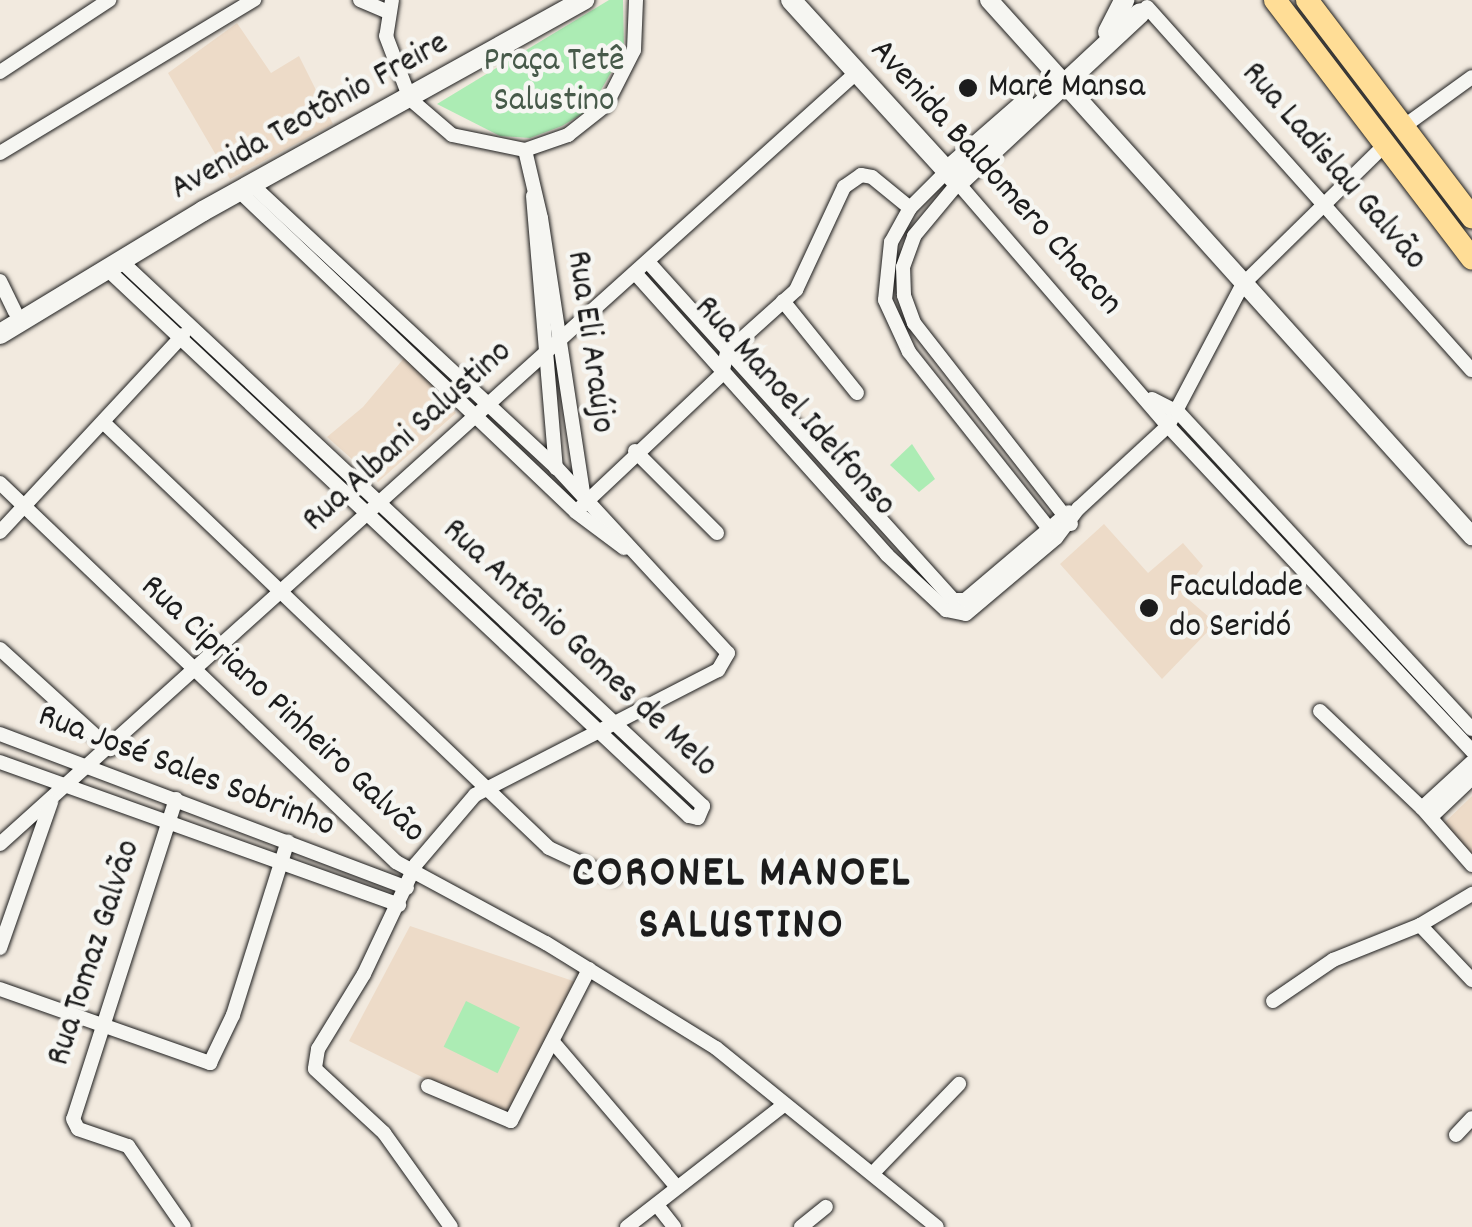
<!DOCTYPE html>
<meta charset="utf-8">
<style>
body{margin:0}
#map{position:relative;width:1472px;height:1227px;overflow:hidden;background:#f2eadf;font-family:Dekko,sans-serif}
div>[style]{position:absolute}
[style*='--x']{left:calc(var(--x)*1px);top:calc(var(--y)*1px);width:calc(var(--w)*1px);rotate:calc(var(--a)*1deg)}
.built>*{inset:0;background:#eddbc8}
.green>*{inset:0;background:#acecb4;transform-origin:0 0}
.roads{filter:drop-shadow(0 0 2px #1c1c1c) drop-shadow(0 0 2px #1c1c1c)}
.minor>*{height:14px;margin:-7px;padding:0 7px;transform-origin:7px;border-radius:7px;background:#f6f6f2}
.tertiary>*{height:18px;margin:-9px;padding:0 9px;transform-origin:9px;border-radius:9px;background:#f6f6f2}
.secondary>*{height:20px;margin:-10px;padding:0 10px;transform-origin:10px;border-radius:10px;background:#f6f6f2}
.trunk>*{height:22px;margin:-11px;padding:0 11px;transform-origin:11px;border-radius:11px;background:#ffdd96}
.dots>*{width:28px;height:28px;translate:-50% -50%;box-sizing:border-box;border:5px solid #f6f6f2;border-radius:50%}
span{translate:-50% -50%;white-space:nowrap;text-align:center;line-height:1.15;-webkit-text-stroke:9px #f6f6f2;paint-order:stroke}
.park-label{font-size:35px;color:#475a4a}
.poi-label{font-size:35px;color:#1c1c1c}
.left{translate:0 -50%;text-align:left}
.street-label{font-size:35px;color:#1c1c1c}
.district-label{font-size:45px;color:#1c1c1c;font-weight:700;letter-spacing:2.5px}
</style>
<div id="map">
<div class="built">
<i style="clip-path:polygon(237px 23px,271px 73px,299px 56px,333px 124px,230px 179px,168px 73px)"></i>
<i style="clip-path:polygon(410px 351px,456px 413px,378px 482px,327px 437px,363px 407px)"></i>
<i style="clip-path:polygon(1104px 524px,1148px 573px,1183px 543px,1203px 566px,1182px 594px,1216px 623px,1162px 679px,1060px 564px)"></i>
<i style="clip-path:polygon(1472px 796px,1472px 856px,1442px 825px)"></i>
<i style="clip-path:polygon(410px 926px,582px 984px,515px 1123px,349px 1041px)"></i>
</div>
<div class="green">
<i style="clip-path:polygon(609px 0,623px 0,624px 50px,590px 109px,562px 126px,530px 138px,500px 136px,437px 104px)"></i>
<i style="clip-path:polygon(912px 444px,935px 479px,919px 492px,890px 465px)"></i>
<i style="left:466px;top:1001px;width:60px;height:51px;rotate:26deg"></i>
</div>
<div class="roads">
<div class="minor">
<i style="--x:360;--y:0;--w:30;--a:23"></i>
<i style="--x:392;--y:0;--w:36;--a:99"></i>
<i style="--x:386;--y:36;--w:67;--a:69.1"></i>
<i style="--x:410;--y:99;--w:55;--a:40.6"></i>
<i style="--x:452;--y:135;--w:75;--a:11.6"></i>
<i style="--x:525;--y:150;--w:46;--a:-19.2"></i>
<i style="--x:568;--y:135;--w:48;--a:-38.3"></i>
<i style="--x:606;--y:105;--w:62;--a:-63"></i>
<i style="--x:634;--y:50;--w:50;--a:-87.7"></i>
<i style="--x:1147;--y:7;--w:487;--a:48.2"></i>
<i style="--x:0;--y:72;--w:131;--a:-33.4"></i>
<i style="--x:1403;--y:127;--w:85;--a:-35.9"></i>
<i style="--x:525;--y:150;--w:70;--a:76.8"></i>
<i style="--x:541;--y:218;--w:277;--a:81.3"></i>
<i style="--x:0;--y:153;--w:297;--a:-31.1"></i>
<i style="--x:947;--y:171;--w:52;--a:135"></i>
<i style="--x:910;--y:208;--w:39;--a:119"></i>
<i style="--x:891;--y:242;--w:58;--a:95.9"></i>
<i style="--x:885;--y:300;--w:57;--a:65.2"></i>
<i style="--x:909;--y:352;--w:232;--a:51.6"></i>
<i style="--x:251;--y:184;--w:417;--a:42.9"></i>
<i style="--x:557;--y:468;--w:252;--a:47.3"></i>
<i style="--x:728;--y:653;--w:20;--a:120"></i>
<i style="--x:718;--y:670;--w:273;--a:152.8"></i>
<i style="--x:475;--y:795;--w:91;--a:130.5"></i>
<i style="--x:416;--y:864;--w:122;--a:115.3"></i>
<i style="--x:364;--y:974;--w:88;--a:121.5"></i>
<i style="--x:318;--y:1049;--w:20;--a:99"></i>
<i style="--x:315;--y:1069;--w:94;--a:42.8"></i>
<i style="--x:384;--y:1133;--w:115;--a:54.5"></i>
<i style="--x:239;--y:191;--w:465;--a:43.6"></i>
<i style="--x:576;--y:512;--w:60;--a:36.9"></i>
<i style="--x:533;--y:196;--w:273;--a:85.2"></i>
<i style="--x:649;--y:263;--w:455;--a:47.9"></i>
<i style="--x:954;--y:600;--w:11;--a:0"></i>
<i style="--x:965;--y:600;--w:136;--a:-40.2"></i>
<i style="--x:109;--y:271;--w:796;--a:43.22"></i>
<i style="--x:689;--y:816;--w:9;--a:13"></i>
<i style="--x:698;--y:818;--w:13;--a:-67"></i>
<i style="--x:703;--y:806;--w:795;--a:-136.89"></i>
<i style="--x:636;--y:274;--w:377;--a:48.2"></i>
<i style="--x:887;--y:555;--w:81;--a:43"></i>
<i style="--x:946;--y:610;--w:20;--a:11"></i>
<i style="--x:966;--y:614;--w:118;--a:-40.2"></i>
<i style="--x:1056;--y:538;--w:38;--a:-53"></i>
<i style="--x:1079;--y:508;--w:121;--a:-42.7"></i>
<i style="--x:1168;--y:426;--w:161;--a:-62.2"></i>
<i style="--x:1243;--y:284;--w:199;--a:-44.4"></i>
<i style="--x:0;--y:281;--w:34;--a:64"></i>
<i style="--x:783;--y:301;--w:118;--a:51.2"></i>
<i style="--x:1152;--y:399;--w:29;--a:27"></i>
<i style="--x:1178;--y:412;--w:432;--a:47.2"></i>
<i style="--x:104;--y:423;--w:615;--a:43.68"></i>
<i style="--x:549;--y:848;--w:71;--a:25.1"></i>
<i style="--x:635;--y:451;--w:116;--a:45"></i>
<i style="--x:0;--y:483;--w:548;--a:43.74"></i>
<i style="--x:396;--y:862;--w:170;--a:28.4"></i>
<i style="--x:546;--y:943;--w:200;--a:31.7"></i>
<i style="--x:716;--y:1048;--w:284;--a:39"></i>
<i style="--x:581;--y:507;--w:194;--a:-43.3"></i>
<i style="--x:722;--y:374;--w:23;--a:-77"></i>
<i style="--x:727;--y:352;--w:93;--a:-41.9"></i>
<i style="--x:796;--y:290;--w:114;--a:-65"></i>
<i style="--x:844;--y:187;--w:21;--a:-35"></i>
<i style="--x:861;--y:175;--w:11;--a:10"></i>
<i style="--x:872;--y:177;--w:49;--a:39.2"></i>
<i style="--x:1071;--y:524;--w:255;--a:-128"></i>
<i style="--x:914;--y:323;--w:30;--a:-110"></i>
<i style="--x:904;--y:295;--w:28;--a:-92"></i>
<i style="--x:903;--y:267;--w:33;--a:-70"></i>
<i style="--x:914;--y:236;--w:69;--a:-50.3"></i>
<i style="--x:958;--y:183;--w:321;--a:49.2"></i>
<i style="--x:1168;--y:426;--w:445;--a:46.9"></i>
<i style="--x:0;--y:532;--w:269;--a:-47.1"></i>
<i style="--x:0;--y:649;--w:149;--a:42.3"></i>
<i style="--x:1320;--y:711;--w:141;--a:43.6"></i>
<i style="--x:1422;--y:808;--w:76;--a:48.7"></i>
<i style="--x:0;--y:734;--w:435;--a:20.7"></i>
<i style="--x:0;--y:762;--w:424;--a:19.7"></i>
<i style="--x:176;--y:799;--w:336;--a:107.8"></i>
<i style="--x:73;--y:1119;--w:11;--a:63"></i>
<i style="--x:78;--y:1129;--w:53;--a:18.8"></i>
<i style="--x:128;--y:1146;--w:98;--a:55.3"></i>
<i style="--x:1422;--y:808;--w:68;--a:-42.6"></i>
<i style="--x:1431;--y:817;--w:57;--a:-43.6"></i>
<i style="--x:0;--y:844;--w:1152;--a:-42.01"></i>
<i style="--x:1420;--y:925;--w:76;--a:46.6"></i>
<i style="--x:0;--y:948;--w:155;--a:-70.7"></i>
<i style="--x:0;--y:989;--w:223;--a:19.4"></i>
<i style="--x:210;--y:1063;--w:53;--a:-64.4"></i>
<i style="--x:233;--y:1015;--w:182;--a:-72.5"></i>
<i style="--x:1273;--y:1001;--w:73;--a:-34.3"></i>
<i style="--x:1333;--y:960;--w:94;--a:-21.9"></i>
<i style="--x:1420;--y:925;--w:61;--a:-30.8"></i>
<i style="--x:553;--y:1042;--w:188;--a:49.5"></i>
<i style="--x:428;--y:1086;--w:90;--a:22.9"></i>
<i style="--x:511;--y:1121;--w:171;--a:-62.8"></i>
<i style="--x:1456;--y:1135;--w:23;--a:-47"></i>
<i style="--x:873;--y:1173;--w:124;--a:-46"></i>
<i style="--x:657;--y:1205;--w:28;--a:52"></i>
<i style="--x:627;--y:1227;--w:195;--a:-37.9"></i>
<i style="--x:801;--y:1227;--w:32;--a:-39"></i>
</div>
<div class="tertiary">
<i style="--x:989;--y:0;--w:722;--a:47.98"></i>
</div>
<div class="secondary">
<i style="--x:791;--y:0;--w:248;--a:47.6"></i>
<i style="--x:958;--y:183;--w:249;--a:-43"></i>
<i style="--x:1108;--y:32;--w:36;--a:-63"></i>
<i style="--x:947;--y:171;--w:103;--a:-41.1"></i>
<i style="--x:0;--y:334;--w:237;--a:-31.2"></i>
<i style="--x:203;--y:211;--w:436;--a:-29"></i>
</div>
<div class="trunk">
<i style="--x:1275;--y:0;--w:325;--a:52.7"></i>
<i style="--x:1307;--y:0;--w:273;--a:52.8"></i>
</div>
</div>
<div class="dots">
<i style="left:968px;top:88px;background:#1c1c1c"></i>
<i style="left:1149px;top:608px;background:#1c1c1c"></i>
</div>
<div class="park-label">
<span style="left:554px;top:82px">Praça Tetê<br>Salustino</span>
</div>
<div class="poi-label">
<span class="left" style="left:988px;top:88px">Maré Mansa</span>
<span class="left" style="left:1169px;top:608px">Faculdade<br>do Seridó</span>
</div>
<div class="street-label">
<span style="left:310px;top:117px;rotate:-29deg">Avenida Teotônio Freire</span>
<span style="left:1333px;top:167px;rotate:49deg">Rua Ladislau Galvão</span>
<span style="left:995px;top:178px;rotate:48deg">Avenida Baldomero Chacon</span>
<span style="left:589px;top:342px;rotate:82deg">Rua Eli Araújo</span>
<span style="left:794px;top:407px;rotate:48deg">Rua Manoel Idelfonso</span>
<span style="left:408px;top:437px;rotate:-42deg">Rua Albani Salustino</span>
<span style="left:579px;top:649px;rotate:43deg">Rua Antônio Gomes de Melo</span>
<span style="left:282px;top:710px;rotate:43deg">Rua Cipriano Pinheiro Galvão</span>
<span style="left:186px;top:772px;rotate:21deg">Rua José Sales Sobrinho</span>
<span style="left:95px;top:953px;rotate:-72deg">Rua Tomaz Galvão</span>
</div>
<div class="district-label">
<span style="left:742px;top:902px">CORONEL MANOEL<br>SALUSTINO</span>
</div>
</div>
